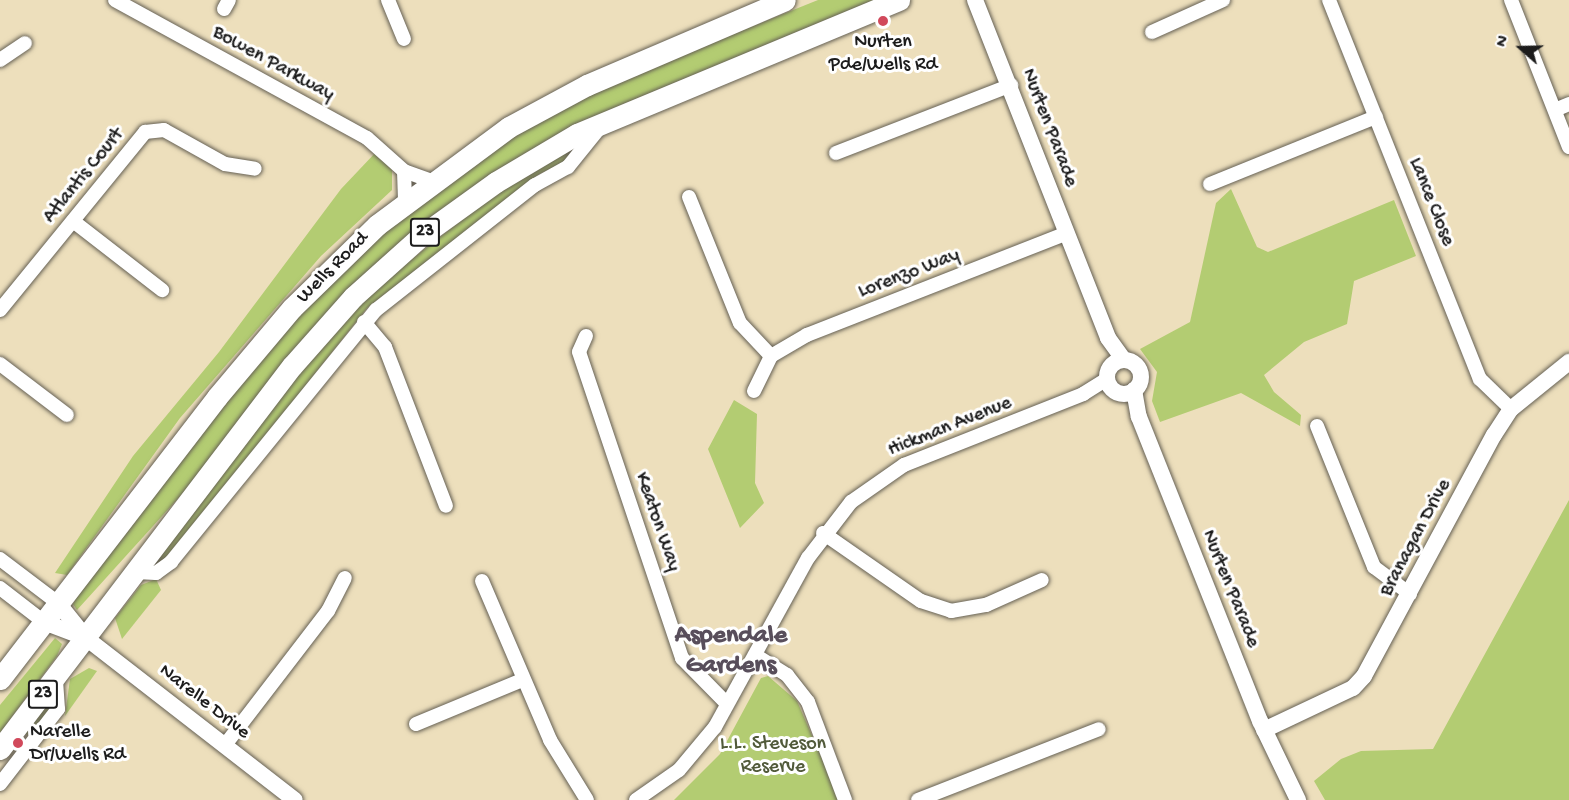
<!DOCTYPE html>
<style>
body{margin:0}
#map{position:relative;width:1569px;height:800px;overflow:hidden;background:#eddfbc;font-family:"Gochi Hand",sans-serif}
div>[style]{position:absolute}
[style*='--x']{left:calc(var(--x)*1px);top:calc(var(--y)*1px);width:calc(var(--w)*1px);rotate:calc(var(--a)*1deg)}
.green>*{inset:0;background:#b3cc72}
.roads{filter:drop-shadow(0 0 2px #656054) drop-shadow(0 0 2px #656054)}
.minor>*{height:14px;margin:-7px;padding:0 7px;transform-origin:7px;border-radius:7px;background:#fff}
.tertiary>*{height:16px;margin:-8px;padding:0 8px;transform-origin:8px;border-radius:8px;background:#fff}
.tertiary>.ring{margin:-8px;padding:0;box-sizing:content-box;background:none;border:16px solid #fff;border-radius:50%}
.primary>*{height:21px;margin:-10.5px;padding:0 10.5px;transform-origin:10.5px;border-radius:10.5px;background:#fff}
.dots>*{width:16px;height:16px;translate:-50% -50%;box-sizing:border-box;border:3px solid #fff;border-radius:50%}
span{translate:-50% -50%;white-space:nowrap;text-align:center;line-height:1.15;-webkit-text-stroke:6px #fff;paint-order:stroke}
.shield-label span{padding:2px 4px;background:#fff;border:2px solid;border-radius:4px;-webkit-text-stroke-width:0}
.shield-label{font-size:18px;color:#1c1c1c;font-weight:700}
.poi-label{font-size:20px;color:#1c1c1c}
.left{translate:0 -50%;text-align:left}
.street-label{font-size:20px;color:#1c1c1c}
.park-label{font-size:20px;color:#515a3a}
.district-label{font-size:26px;color:#584e5b;font-weight:700}
.north{position:absolute;left:1491px;top:18px;width:60px;height:60px;-webkit-text-stroke:4px #fff;paint-order:stroke;rotate:290deg;font-size:16px;font-weight:700;line-height:24px;text-align:center;color:#1c1c1c}
.north::after{content:'';display:block;margin:auto;width:21px;height:27px;background:#1c1c1c;clip-path:polygon(50% 0,100% 100%,50% 72%,0 100%)}
</style>
<div id="map">
<div class="green">
<i style="clip-path:polygon(818px 0,875px 0,619px 106px,422px 229px,77px 610px,73px 604px,83px 585px,256px 364px,314px 297px,445px 178px,575px 98px)"></i>
<i style="clip-path:polygon(584px 140px,569px 161px,539px 174px,367px 308px,167px 560px,153px 567px,278px 396px,375px 288px,527px 169px)"></i>
<i style="clip-path:polygon(376px 152px,392px 170px,392px 190px,321px 256px,180px 418px,67px 575px,55px 573px,133px 456px,219px 352px,341px 189px)"></i>
<i style="clip-path:polygon(1231px 189px,1257px 247px,1268px 252px,1394px 200px,1416px 256px,1354px 281px,1347px 324px,1304px 342px,1264px 375px,1274px 392px,1301px 415px,1300px 426px,1241px 393px,1160px 422px,1152px 401px,1157px 372px,1140px 349px,1190px 322px,1216px 203px)"></i>
<i style="clip-path:polygon(734px 400px,757px 414px,755px 483px,764px 503px,740px 528px,708px 449px)"></i>
<i style="clip-path:polygon(1569px 500px,1569px 800px,1325px 800px,1314px 781px,1341px 759px,1361px 751px,1433px 749px)"></i>
<i style="clip-path:polygon(156px 579px,161px 590px,122px 639px,115px 618px,141px 585px)"></i>
<i style="clip-path:polygon(55px 638px,62px 644px,57px 656px,0 733px,0 705px)"></i>
<i style="clip-path:polygon(89px 668px,97px 671px,65px 716px,70px 679px)"></i>
<i style="clip-path:polygon(768px 676px,797px 701px,840px 800px,674px 800px,720px 754px,761px 678px)"></i>
<i style="clip-path:polygon(53px 698px,53px 706px,30px 737px,25px 733px)"></i>
</div>
<div class="roads">
<div class="minor">
<i style="--x:115;--y:0;--w:287;--a:28.7"></i>
<i style="--x:367;--y:138;--w:50;--a:41.7"></i>
<i style="--x:404;--y:171;--w:29;--a:20"></i>
<i style="--x:388;--y:0;--w:42;--a:67.7"></i>
<i style="--x:1329;--y:0;--w:408;--a:68.3"></i>
<i style="--x:1480;--y:379;--w:43;--a:44.1"></i>
<i style="--x:1511;--y:0;--w:158;--a:68.5"></i>
<i style="--x:224;--y:9;--w:10;--a:-61"></i>
<i style="--x:1152;--y:32;--w:78;--a:-24.3"></i>
<i style="--x:0;--y:60;--w:30;--a:-34"></i>
<i style="--x:1555;--y:110;--w:15;--a:-23"></i>
<i style="--x:836;--y:153;--w:188;--a:-21.2"></i>
<i style="--x:404;--y:171;--w:30;--a:88"></i>
<i style="--x:1210;--y:184;--w:179;--a:-22"></i>
<i style="--x:689;--y:197;--w:136;--a:68"></i>
<i style="--x:740;--y:323;--w:45;--a:46.8"></i>
<i style="--x:73;--y:221;--w:113;--a:37.8"></i>
<i style="--x:0;--y:310;--w:230;--a:-50.8"></i>
<i style="--x:145;--y:132;--w:19;--a:-6"></i>
<i style="--x:164;--y:130;--w:70;--a:29.1"></i>
<i style="--x:225;--y:164;--w:30;--a:9"></i>
<i style="--x:364;--y:322;--w:33;--a:50"></i>
<i style="--x:385;--y:347;--w:170;--a:69"></i>
<i style="--x:586;--y:336;--w:17;--a:114"></i>
<i style="--x:579;--y:352;--w:323;--a:71.4"></i>
<i style="--x:682;--y:658;--w:64;--a:45.6"></i>
<i style="--x:0;--y:364;--w:84;--a:37.3"></i>
<i style="--x:754;--y:391;--w:39;--a:-64"></i>
<i style="--x:771;--y:356;--w:42;--a:-30.3"></i>
<i style="--x:807;--y:335;--w:277;--a:-21.4"></i>
<i style="--x:1317;--y:426;--w:152;--a:68"></i>
<i style="--x:1374;--y:567;--w:45;--a:36.9"></i>
<i style="--x:823;--y:533;--w:119;--a:34.8"></i>
<i style="--x:921;--y:601;--w:32;--a:18"></i>
<i style="--x:951;--y:611;--w:36;--a:-10"></i>
<i style="--x:986;--y:605;--w:61;--a:-24.1"></i>
<i style="--x:0;--y:559;--w:73;--a:37.2"></i>
<i style="--x:136;--y:572;--w:20;--a:3"></i>
<i style="--x:156;--y:573;--w:19;--a:-36"></i>
<i style="--x:171;--y:562;--w:325;--a:-50.9"></i>
<i style="--x:376;--y:310;--w:202;--a:-38.2"></i>
<i style="--x:535;--y:185;--w:38;--a:-29"></i>
<i style="--x:568;--y:167;--w:53;--a:-51.2"></i>
<i style="--x:482;--y:581;--w:173;--a:66.8"></i>
<i style="--x:550;--y:740;--w:70;--a:58.3"></i>
<i style="--x:0;--y:588;--w:56;--a:37.7"></i>
<i style="--x:755;--y:655;--w:38;--a:32"></i>
<i style="--x:787;--y:675;--w:34;--a:52"></i>
<i style="--x:808;--y:702;--w:105;--a:69.3"></i>
<i style="--x:416;--y:724;--w:115;--a:-22.5"></i>
<i style="--x:225;--y:745;--w:169;--a:-52.5"></i>
<i style="--x:328;--y:611;--w:37;--a:-63"></i>
<i style="--x:0;--y:784;--w:95;--a:-52.3"></i>
<i style="--x:58;--y:709;--w:32;--a:-94"></i>
<i style="--x:636;--y:800;--w:52;--a:-34.9"></i>
<i style="--x:679;--y:770;--w:56;--a:-50.1"></i>
<i style="--x:715;--y:727;--w:193;--a:-61.2"></i>
<i style="--x:808;--y:558;--w:71;--a:-52.5"></i>
<i style="--x:851;--y:502;--w:65;--a:-34.9"></i>
<i style="--x:904;--y:465;--w:193;--a:-21.6"></i>
<i style="--x:1083;--y:394;--w:28;--a:-32"></i>
<i style="--x:918;--y:800;--w:194;--a:-21.4"></i>
</div>
<div class="tertiary">
<i style="--x:975;--y:0;--w:363;--a:68.5"></i>
<i style="--x:1108;--y:338;--w:27;--a:54"></i>
<i class="ring" style="left:1107px;top:360px;width:18px;height:18px"></i>
<i style="--x:1134;--y:390;--w:27;--a:80"></i>
<i style="--x:1139;--y:417;--w:327;--a:68.3"></i>
<i style="--x:1260;--y:721;--w:88;--a:64.3"></i>
<i style="--x:58;--y:603;--w:45;--a:51.3"></i>
<i style="--x:44;--y:622;--w:45;--a:20.9"></i>
<i style="--x:86;--y:638;--w:264;--a:37.8"></i>
<i style="--x:1264;--y:730;--w:98;--a:-25.3"></i>
<i style="--x:1353;--y:688;--w:16;--a:-47"></i>
<i style="--x:1364;--y:676;--w:274;--a:-61.7"></i>
<i style="--x:1494;--y:435;--w:31;--a:-57"></i>
<i style="--x:1511;--y:409;--w:75;--a:-39"></i>
</div>
<div class="primary">
<i style="--x:0;--y:679;--w:356;--a:-52.4"></i>
<i style="--x:217;--y:397;--w:116;--a:-49.9"></i>
<i style="--x:292;--y:308;--w:119;--a:-44.3"></i>
<i style="--x:377;--y:225;--w:164;--a:-36.6"></i>
<i style="--x:509;--y:127;--w:89;--a:-28.3"></i>
<i style="--x:587;--y:85;--w:215;--a:-23.2"></i>
<i style="--x:0;--y:749;--w:482;--a:-52.7"></i>
<i style="--x:292;--y:366;--w:92;--a:-48.5"></i>
<i style="--x:353;--y:297;--w:91;--a:-41.9"></i>
<i style="--x:421;--y:236;--w:92;--a:-35.8"></i>
<i style="--x:496;--y:182;--w:94;--a:-30.7"></i>
<i style="--x:577;--y:134;--w:349;--a:-22.6"></i>
</div>
</div>
<div class="dots">
<i style="left:883px;top:21px;background:#d1495b"></i>
<i style="left:18px;top:743px;background:#d1495b"></i>
</div>
<div class="shield-label">
<span style="left:425px;top:232px">23</span>
<span style="left:43px;top:694px">23</span>
</div>
<div class="poi-label">
<span style="left:883px;top:54px">Nurten<br>Pde/Wells Rd</span>
<span class="left" style="left:30px;top:744px">Narelle<br>Dr/Wells Rd</span>
</div>
<div class="street-label">
<span style="left:273px;top:64px;rotate:29deg">Bowen Parkway</span>
<span style="left:1049px;top:128px;rotate:69deg">Nurten Parade</span>
<span style="left:84px;top:176px;rotate:-51deg">Atlantis Court</span>
<span style="left:1431px;top:202px;rotate:68deg">Lance Close</span>
<span style="left:333px;top:268px;rotate:-45deg">Wells Road</span>
<span style="left:909px;top:274px;rotate:-21deg">Lorenzo Way</span>
<span style="left:950px;top:427px;rotate:-22deg">Hickman Avenue</span>
<span style="left:657px;top:522px;rotate:71deg">Keaton Way</span>
<span style="left:1416px;top:538px;rotate:-62deg">Branagan Drive</span>
<span style="left:1230px;top:589px;rotate:68deg">Nurten Parade</span>
<span style="left:204px;top:702px;rotate:38deg">Narelle Drive</span>
</div>
<div class="park-label">
<span style="left:773px;top:756px">L.L. Steveson<br>Reserve</span>
</div>
<div class="district-label">
<span style="left:731px;top:652px">Aspendale<br>Gardens</span>
</div>
<div class="north">N</div>
</div>
